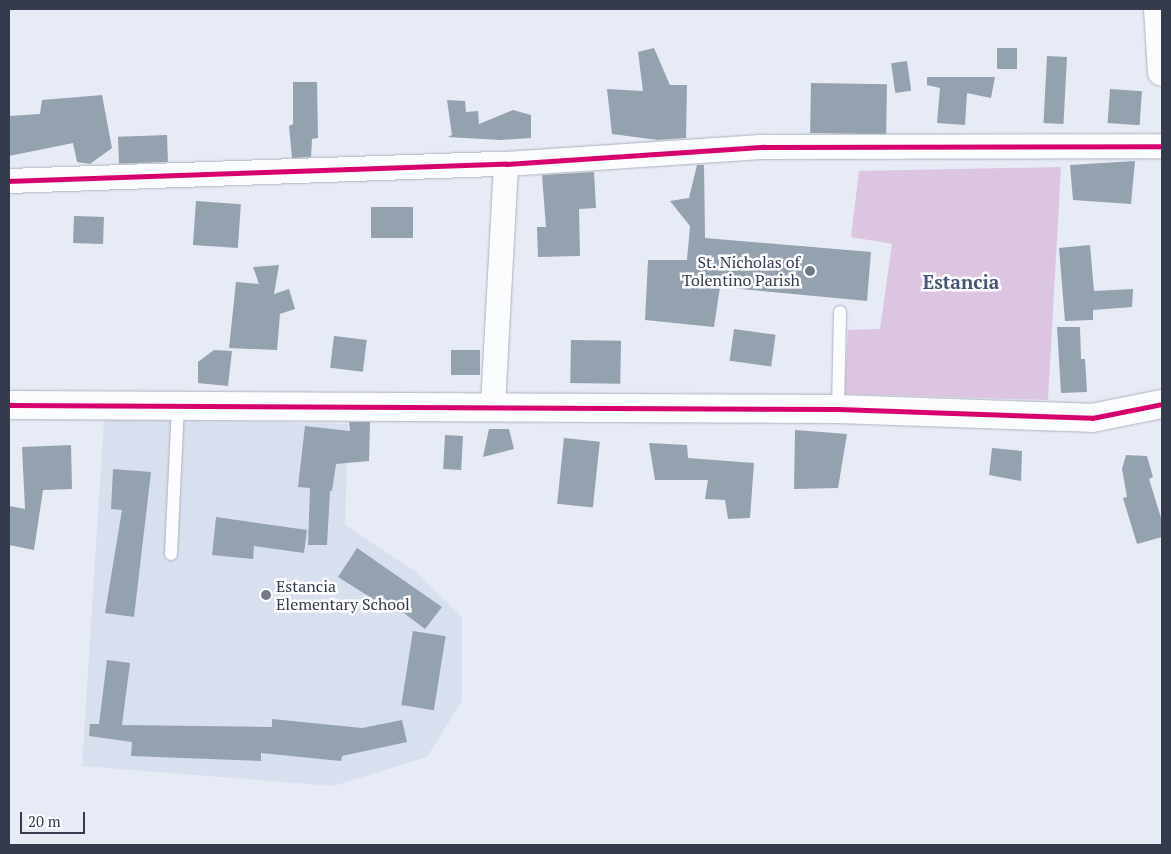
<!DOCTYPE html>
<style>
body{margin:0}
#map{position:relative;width:1171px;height:854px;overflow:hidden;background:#e7ebf5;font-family:"PT Serif",serif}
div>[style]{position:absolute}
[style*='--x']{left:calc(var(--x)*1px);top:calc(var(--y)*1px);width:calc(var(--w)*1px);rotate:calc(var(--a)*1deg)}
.built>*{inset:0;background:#d8dfee}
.green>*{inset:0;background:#dcc5e1}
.building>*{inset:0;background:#94a1ae;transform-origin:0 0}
.roads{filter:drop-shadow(0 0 1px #aeb2bf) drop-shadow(0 0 1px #aeb2bf)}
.service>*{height:12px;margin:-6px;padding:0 6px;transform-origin:6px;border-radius:6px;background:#fbfcfe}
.minor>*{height:24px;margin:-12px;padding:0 12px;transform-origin:12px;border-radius:12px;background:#fbfcfe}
.tertiary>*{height:28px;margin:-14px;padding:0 14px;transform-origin:14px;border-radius:14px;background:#fbfcfe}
.cycleway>*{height:5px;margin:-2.5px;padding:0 2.5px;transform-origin:2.5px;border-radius:2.5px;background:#d6006c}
.dots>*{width:14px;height:14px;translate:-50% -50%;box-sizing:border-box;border:2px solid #fff;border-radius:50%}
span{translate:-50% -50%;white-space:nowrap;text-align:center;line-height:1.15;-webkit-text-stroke:5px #fff;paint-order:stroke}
.poi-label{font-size:16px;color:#343b4d}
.right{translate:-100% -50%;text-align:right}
.left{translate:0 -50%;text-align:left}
.quarter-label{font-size:19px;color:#47557b;font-weight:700}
.frame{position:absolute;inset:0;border:10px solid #343b4d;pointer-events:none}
.scale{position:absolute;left:20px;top:812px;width:65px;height:22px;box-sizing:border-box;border:2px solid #343b4d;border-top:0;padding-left:6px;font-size:15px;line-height:18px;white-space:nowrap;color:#343b4d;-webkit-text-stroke:4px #fff;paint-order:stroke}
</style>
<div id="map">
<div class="built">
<i style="clip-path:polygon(104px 419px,348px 424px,345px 525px,416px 572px,462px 617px,462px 701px,427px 757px,333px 786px,82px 766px)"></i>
</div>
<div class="green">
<i style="clip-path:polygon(1061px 167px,1048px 400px,844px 394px,848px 330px,880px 329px,892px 244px,851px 237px,859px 171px)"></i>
</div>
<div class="building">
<i style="clip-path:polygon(654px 48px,670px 85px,687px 85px,686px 138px,658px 140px,612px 134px,607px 89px,643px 91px,638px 52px)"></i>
<i style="left:997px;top:48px;width:20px;height:21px"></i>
<i style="left:1047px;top:56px;width:20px;height:67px;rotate:3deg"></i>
<i style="left:907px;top:61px;width:30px;height:16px;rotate:82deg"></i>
<i style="clip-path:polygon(927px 77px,995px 77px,991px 98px,967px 93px,965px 125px,937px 123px,940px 88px,927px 85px)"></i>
<i style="clip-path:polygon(293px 82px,317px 82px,318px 138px,312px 139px,311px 157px,292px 158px,289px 126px,293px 124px)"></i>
<i style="left:811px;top:83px;width:76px;height:50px;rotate:1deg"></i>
<i style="left:1110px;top:89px;width:32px;height:34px;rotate:4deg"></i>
<i style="clip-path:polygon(102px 95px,112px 148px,90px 164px,77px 162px,73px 143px,9px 156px,9px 116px,40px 114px,42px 100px)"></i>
<i style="clip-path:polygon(447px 100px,465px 101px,466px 112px,478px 111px,479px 124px,513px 110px,531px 115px,531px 138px,500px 140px,448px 137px,452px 135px)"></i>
<i style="left:167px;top:135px;width:27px;height:49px;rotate:88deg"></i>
<i style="clip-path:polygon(1135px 161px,1131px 204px,1073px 200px,1070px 165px)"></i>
<i style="clip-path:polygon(697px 165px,704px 165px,705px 238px,871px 252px,867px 301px,720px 287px,714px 327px,645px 320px,648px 260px,687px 260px,690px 226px,670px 201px,689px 198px)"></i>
<i style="clip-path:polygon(594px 172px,596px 208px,579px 209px,580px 256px,538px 257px,537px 227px,546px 227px,542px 175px)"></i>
<i style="left:196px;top:201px;width:45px;height:44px;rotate:4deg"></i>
<i style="left:413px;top:207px;width:31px;height:42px;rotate:90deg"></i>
<i style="left:74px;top:216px;width:30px;height:27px;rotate:2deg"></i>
<i style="clip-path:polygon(1090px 245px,1094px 291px,1133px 289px,1132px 307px,1093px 310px,1093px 320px,1065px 321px,1059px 248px)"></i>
<i style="clip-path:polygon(279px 265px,274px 294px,289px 289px,295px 309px,280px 314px,277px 350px,229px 348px,236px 282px,259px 284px,253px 267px)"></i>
<i style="clip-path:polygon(1057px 327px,1080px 327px,1081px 359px,1085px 359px,1087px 392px,1061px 393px)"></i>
<i style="left:734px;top:329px;width:42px;height:32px;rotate:8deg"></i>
<i style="left:334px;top:336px;width:33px;height:32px;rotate:7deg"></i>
<i style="left:571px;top:340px;width:50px;height:43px;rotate:1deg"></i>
<i style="clip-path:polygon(214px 350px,232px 351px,228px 386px,198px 383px,198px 362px)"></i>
<i style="left:451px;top:350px;width:29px;height:25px"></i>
<i style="clip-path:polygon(349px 422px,370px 422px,369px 461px,336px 464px,332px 491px,330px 491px,327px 545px,308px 545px,310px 488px,298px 487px,305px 426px,350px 431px)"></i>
<i style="clip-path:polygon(489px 429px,509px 429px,514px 449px,483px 457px)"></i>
<i style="clip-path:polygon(795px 430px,847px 434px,838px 488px,794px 489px)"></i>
<i style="left:445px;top:435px;width:18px;height:34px;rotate:3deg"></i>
<i style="left:564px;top:438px;width:36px;height:66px;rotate:6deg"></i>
<i style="clip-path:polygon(649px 443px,687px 445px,688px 458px,754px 463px,750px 518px,728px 519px,725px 500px,705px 499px,708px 480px,655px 480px)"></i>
<i style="clip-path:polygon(71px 445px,72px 489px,43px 490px,34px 550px,9px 545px,9px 506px,25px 509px,22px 447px)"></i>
<i style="clip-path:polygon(992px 448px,1022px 451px,1021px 481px,989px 475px)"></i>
<i style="clip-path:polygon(1126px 455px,1147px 456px,1153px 477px,1149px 479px,1162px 521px,1162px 537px,1137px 544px,1123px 498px,1127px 497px,1122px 469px)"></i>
<i style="clip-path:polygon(113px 469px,151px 472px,134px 617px,105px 613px,122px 510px,111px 509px)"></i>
<i style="clip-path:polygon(216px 517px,307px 530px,304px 553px,254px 546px,253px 559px,212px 555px)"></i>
<i style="clip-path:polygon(357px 548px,442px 607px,425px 629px,384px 598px,381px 604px,338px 577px)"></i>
<i style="left:413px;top:631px;width:33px;height:75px;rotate:9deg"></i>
<i style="clip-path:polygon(107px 660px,130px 663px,122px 725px,272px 727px,272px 719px,362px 728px,402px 720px,407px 742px,342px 756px,341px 761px,261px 753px,261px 761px,131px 756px,132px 742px,89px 736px,90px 724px,99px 724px)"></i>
</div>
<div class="roads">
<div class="service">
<i style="--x:838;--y:409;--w:97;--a:-88.8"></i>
<i style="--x:171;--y:554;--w:146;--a:-87.3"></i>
</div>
<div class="minor">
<i style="--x:9;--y:181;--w:497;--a:-2"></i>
<i style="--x:506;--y:164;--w:259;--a:-3.8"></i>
<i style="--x:764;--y:147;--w:398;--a:-0.1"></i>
<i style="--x:493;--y:405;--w:241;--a:-86.9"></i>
</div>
<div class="tertiary">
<i style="--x:1158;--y:9;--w:63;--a:86.4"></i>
<i style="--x:9;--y:405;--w:829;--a:0.28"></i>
<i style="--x:838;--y:409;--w:254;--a:2"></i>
<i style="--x:1092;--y:418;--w:71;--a:-11.3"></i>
</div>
</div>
<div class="cycleway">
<i style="--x:9;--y:181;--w:497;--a:-2"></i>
<i style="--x:506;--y:164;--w:259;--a:-3.8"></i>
<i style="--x:764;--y:147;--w:398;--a:-0.1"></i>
<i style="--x:9;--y:405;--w:829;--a:0.28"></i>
<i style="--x:838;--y:409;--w:254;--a:2"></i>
<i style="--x:1092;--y:418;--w:71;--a:-11.3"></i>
</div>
<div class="dots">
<i style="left:810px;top:271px;background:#737988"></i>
<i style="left:266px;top:595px;background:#737988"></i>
</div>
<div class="poi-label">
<span class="right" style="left:800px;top:271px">St. Nicholas of<br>Tolentino Parish</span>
<span class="left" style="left:276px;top:595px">Estancia<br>Elementary School</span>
</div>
<div class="quarter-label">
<span style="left:961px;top:282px">Estancia</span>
</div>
<div class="frame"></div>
<div class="scale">20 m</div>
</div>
